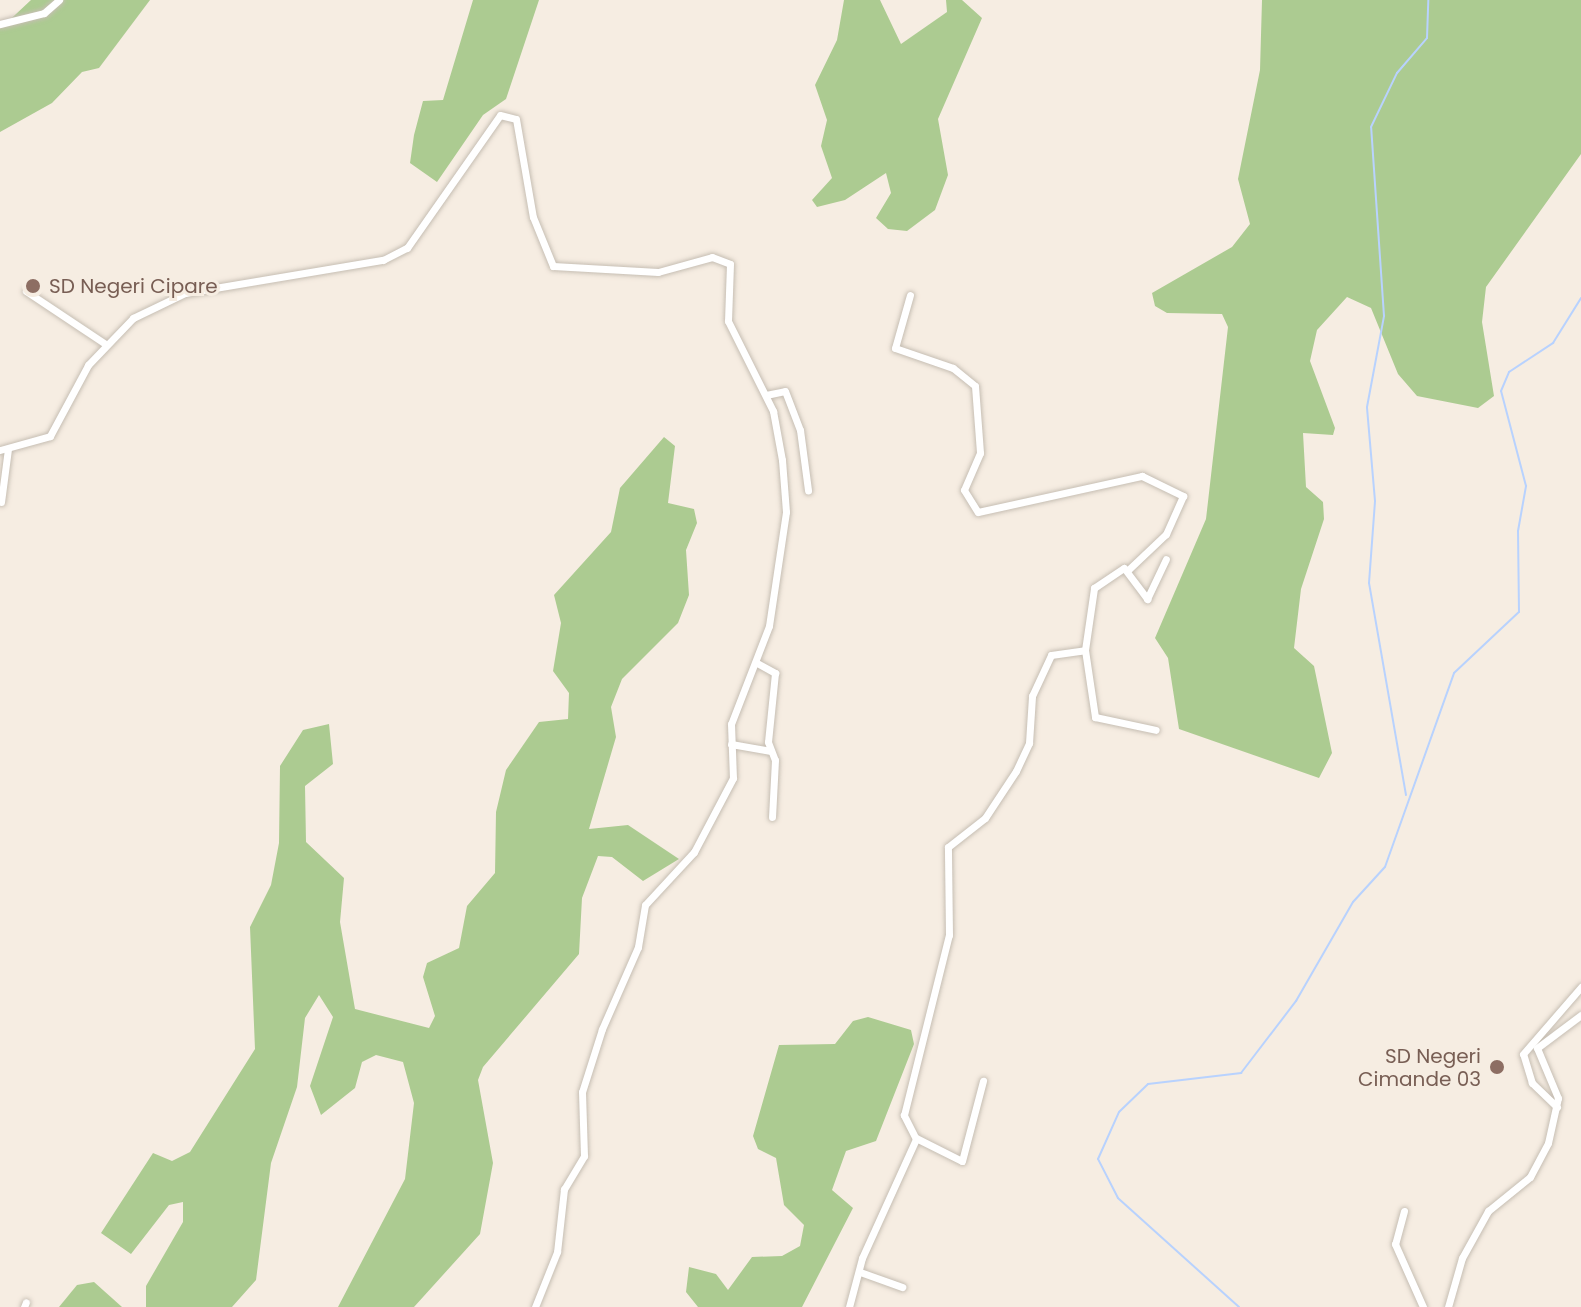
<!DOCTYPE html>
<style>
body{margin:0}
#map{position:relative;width:1581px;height:1307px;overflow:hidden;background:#f6ede2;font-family:Poppins,sans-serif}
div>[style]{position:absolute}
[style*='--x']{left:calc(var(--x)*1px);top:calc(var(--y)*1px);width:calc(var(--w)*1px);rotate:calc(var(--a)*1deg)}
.forest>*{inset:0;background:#accb91}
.stream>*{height:2px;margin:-1px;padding:0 1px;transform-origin:1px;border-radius:1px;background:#b8d2fe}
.roads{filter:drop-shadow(0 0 2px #c6beb3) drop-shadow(0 0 2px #c6beb3)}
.street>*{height:7px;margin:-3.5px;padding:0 3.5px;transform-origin:3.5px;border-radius:3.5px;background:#fff}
.dots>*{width:22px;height:22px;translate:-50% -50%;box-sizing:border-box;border:4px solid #f6ede2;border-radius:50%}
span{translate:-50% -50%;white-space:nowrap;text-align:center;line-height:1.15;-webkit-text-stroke:6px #f6ede2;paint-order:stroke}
.education-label{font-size:20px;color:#785e54}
.left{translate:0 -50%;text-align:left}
.right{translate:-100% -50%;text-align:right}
</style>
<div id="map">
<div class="forest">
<i style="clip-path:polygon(31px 0,150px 0,99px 68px,82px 72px,52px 103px,0 132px,0 29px)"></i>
<i style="clip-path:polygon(473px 0,539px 0,506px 99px,483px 115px,437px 182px,410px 163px,414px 135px,423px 101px,443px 100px)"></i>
<i style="clip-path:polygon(844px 0,880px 0,901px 44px,947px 12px,946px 0,962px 0,982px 18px,938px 119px,948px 175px,935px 210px,907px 231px,888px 229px,876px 218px,891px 193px,886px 173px,845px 200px,817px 207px,812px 200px,832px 178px,821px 146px,827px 120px,815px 85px,837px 40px)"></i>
<i style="clip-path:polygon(1262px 0,1581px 0,1581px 154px,1486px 287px,1482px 322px,1494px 396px,1478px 408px,1417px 396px,1398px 374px,1371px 308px,1347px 297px,1317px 330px,1310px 361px,1335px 428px,1333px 435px,1303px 433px,1306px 487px,1323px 502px,1324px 519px,1301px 589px,1294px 648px,1314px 666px,1332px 753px,1319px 778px,1179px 729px,1168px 658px,1155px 638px,1206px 519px,1228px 327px,1222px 314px,1167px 313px,1155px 306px,1152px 293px,1232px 247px,1250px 224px,1238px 179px,1260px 70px)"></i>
<i style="clip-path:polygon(664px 437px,675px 446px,668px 503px,694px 509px,697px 523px,686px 550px,689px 595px,678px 623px,622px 679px,611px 707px,616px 737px,589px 829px,628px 825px,679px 859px,643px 881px,612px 857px,598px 856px,582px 898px,579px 954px,483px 1067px,478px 1080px,493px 1163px,480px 1234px,414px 1307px,338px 1307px,405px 1179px,414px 1103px,403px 1062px,376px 1055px,362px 1062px,355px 1088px,321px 1115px,310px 1086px,333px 1017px,319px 995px,305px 1018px,297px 1087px,271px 1163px,256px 1280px,232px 1307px,146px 1307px,146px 1286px,183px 1222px,183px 1202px,169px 1205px,131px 1254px,101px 1233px,153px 1153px,172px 1161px,190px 1152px,255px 1049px,250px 927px,271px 885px,279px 843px,280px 766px,303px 730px,329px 724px,333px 764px,305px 786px,306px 842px,344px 878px,340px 922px,355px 1009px,429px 1028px,435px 1016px,423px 977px,427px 963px,459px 948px,467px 906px,495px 873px,496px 812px,506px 770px,539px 722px,568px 719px,569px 693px,553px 671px,561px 623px,554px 595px,611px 532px,620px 488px)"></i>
<i style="clip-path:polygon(868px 1017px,911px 1030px,914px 1044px,876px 1141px,846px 1151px,832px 1190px,853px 1208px,802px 1307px,698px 1307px,686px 1292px,689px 1267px,716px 1274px,728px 1290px,752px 1257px,782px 1256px,800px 1246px,804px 1225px,784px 1205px,776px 1158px,758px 1149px,753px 1136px,779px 1045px,835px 1044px,853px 1021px)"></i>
<i style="clip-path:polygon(94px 1282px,122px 1307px,59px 1307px,77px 1285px)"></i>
</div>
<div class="stream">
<i style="--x:1406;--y:795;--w:215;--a:-99.9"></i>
<i style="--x:1369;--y:583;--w:82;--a:-85.8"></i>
<i style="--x:1375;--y:501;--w:94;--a:-94.9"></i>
<i style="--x:1367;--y:407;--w:93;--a:-79.4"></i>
<i style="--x:1384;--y:316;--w:189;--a:-93.9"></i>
<i style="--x:1371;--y:127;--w:60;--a:-64.3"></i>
<i style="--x:1397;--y:73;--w:46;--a:-49.4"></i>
<i style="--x:1427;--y:38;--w:38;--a:-88"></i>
<i style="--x:1239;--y:1307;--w:163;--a:-138"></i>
<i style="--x:1118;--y:1198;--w:44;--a:-117.1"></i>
<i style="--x:1098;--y:1159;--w:51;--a:-65.9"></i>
<i style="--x:1119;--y:1112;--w:40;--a:-44"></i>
<i style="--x:1148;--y:1084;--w:94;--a:-6.7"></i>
<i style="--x:1241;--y:1073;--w:91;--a:-52.6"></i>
<i style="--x:1296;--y:1001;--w:114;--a:-60.1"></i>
<i style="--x:1353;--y:902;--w:47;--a:-47.6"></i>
<i style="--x:1385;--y:867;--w:206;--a:-70.4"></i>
<i style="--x:1454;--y:673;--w:89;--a:-43.2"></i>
<i style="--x:1519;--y:612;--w:81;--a:-90.7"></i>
<i style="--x:1518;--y:531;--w:46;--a:-79.9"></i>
<i style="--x:1526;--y:486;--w:98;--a:-104.7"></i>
<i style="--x:1501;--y:391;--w:21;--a:-67"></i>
<i style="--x:1509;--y:372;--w:53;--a:-33.4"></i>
<i style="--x:1553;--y:343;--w:53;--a:-58.1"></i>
</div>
<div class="roads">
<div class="street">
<i style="--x:0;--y:24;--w:45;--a:-14"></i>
<i style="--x:44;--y:13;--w:20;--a:-41"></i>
<i style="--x:26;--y:291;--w:94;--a:33.7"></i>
<i style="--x:910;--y:295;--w:55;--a:105.8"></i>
<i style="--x:895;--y:348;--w:61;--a:19"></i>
<i style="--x:953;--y:368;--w:28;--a:39"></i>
<i style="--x:975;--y:386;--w:67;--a:85.7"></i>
<i style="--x:980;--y:453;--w:40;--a:113.4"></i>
<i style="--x:964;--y:490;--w:26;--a:58"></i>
<i style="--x:978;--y:512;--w:168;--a:-12.4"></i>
<i style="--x:1142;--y:476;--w:46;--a:26"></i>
<i style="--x:1183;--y:496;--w:42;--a:114.1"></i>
<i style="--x:1166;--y:534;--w:52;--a:136.5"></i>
<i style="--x:766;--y:395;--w:19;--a:-12"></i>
<i style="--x:785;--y:391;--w:42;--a:69"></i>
<i style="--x:800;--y:430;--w:61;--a:82.4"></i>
<i style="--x:0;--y:450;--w:52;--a:-15.6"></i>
<i style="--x:50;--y:436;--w:81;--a:-61.8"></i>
<i style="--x:88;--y:365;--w:65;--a:-46.2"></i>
<i style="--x:133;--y:318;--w:58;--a:-25.7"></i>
<i style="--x:185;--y:293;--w:201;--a:-9.5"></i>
<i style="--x:383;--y:260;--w:27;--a:-27"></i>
<i style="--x:407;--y:248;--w:162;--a:-55"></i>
<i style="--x:500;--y:115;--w:16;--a:14"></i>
<i style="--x:516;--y:119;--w:99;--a:80.2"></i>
<i style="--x:533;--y:217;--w:53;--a:67.8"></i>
<i style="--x:553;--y:266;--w:105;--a:3.3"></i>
<i style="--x:658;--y:272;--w:56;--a:-15.5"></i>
<i style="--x:712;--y:257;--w:19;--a:21"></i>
<i style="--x:730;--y:264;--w:57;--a:92"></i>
<i style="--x:728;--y:321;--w:101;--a:63.4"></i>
<i style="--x:773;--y:411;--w:50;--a:79.6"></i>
<i style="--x:782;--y:460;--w:52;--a:85.6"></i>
<i style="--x:786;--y:512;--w:115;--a:98.5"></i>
<i style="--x:769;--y:626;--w:105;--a:111.2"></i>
<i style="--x:731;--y:724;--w:54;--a:87.9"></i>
<i style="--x:733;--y:778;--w:84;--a:117.8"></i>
<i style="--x:694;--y:852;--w:72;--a:132.8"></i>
<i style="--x:645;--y:905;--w:43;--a:99.5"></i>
<i style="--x:638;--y:947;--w:90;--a:113.7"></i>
<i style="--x:602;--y:1029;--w:66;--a:107.6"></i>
<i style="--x:582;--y:1092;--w:64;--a:88.2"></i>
<i style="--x:584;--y:1156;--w:39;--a:121"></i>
<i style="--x:564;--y:1189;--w:63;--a:96.3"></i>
<i style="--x:557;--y:1252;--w:59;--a:111.8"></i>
<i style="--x:1;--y:502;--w:53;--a:-82.5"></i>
<i style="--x:1085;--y:650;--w:68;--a:81.5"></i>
<i style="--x:1095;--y:717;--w:62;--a:12"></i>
<i style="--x:757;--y:663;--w:21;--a:29"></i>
<i style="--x:775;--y:673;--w:69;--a:95.8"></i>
<i style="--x:768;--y:742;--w:19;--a:69"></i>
<i style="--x:775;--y:760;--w:57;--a:93"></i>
<i style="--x:731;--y:744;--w:39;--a:10"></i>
<i style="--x:1557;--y:1107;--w:35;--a:-136"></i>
<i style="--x:1532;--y:1083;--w:30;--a:-107"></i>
<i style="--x:1523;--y:1054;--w:89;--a:-49.1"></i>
<i style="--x:916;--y:1138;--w:51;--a:26.6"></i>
<i style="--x:962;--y:1161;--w:83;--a:-75.3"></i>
<i style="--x:1404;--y:1211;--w:34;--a:105"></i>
<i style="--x:1395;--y:1244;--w:69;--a:66"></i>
<i style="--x:860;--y:1272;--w:45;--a:19.7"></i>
<i style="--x:24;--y:1307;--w:5;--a:-68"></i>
<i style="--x:849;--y:1307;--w:51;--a:-75.1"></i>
<i style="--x:862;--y:1258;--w:131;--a:-65.6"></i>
<i style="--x:916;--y:1139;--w:27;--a:-117"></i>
<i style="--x:904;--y:1115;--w:186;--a:-76"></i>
<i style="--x:949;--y:935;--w:88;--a:-90.7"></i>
<i style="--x:948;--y:847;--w:47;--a:-38.1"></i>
<i style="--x:985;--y:818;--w:56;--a:-56.6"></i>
<i style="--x:1016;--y:771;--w:31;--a:-65"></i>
<i style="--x:1029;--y:743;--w:47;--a:-86.3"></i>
<i style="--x:1032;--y:696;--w:45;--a:-65.1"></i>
<i style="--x:1051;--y:655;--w:34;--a:-8"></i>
<i style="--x:1085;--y:650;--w:63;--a:-81.7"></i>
<i style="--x:1094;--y:588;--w:36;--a:-34"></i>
<i style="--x:1124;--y:568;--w:39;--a:53"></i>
<i style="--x:1147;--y:599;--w:44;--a:-64.6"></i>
<i style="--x:1448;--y:1307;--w:51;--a:-74.1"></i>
<i style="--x:1462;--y:1258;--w:54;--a:-61"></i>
<i style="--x:1488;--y:1211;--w:54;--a:-39"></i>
<i style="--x:1530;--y:1177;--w:38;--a:-62"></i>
<i style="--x:1548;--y:1143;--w:46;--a:-77.5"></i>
<i style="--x:1558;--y:1098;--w:54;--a:-112.8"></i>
<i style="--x:1537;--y:1048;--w:55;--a:-36.9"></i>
</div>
</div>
<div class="dots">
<i style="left:33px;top:286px;background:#8d6e63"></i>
<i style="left:1497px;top:1067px;background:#8d6e63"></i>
</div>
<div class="education-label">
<span class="left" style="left:49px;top:286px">SD Negeri Cipare</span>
<span class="right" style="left:1481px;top:1068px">SD Negeri<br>Cimande 03</span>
</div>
</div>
